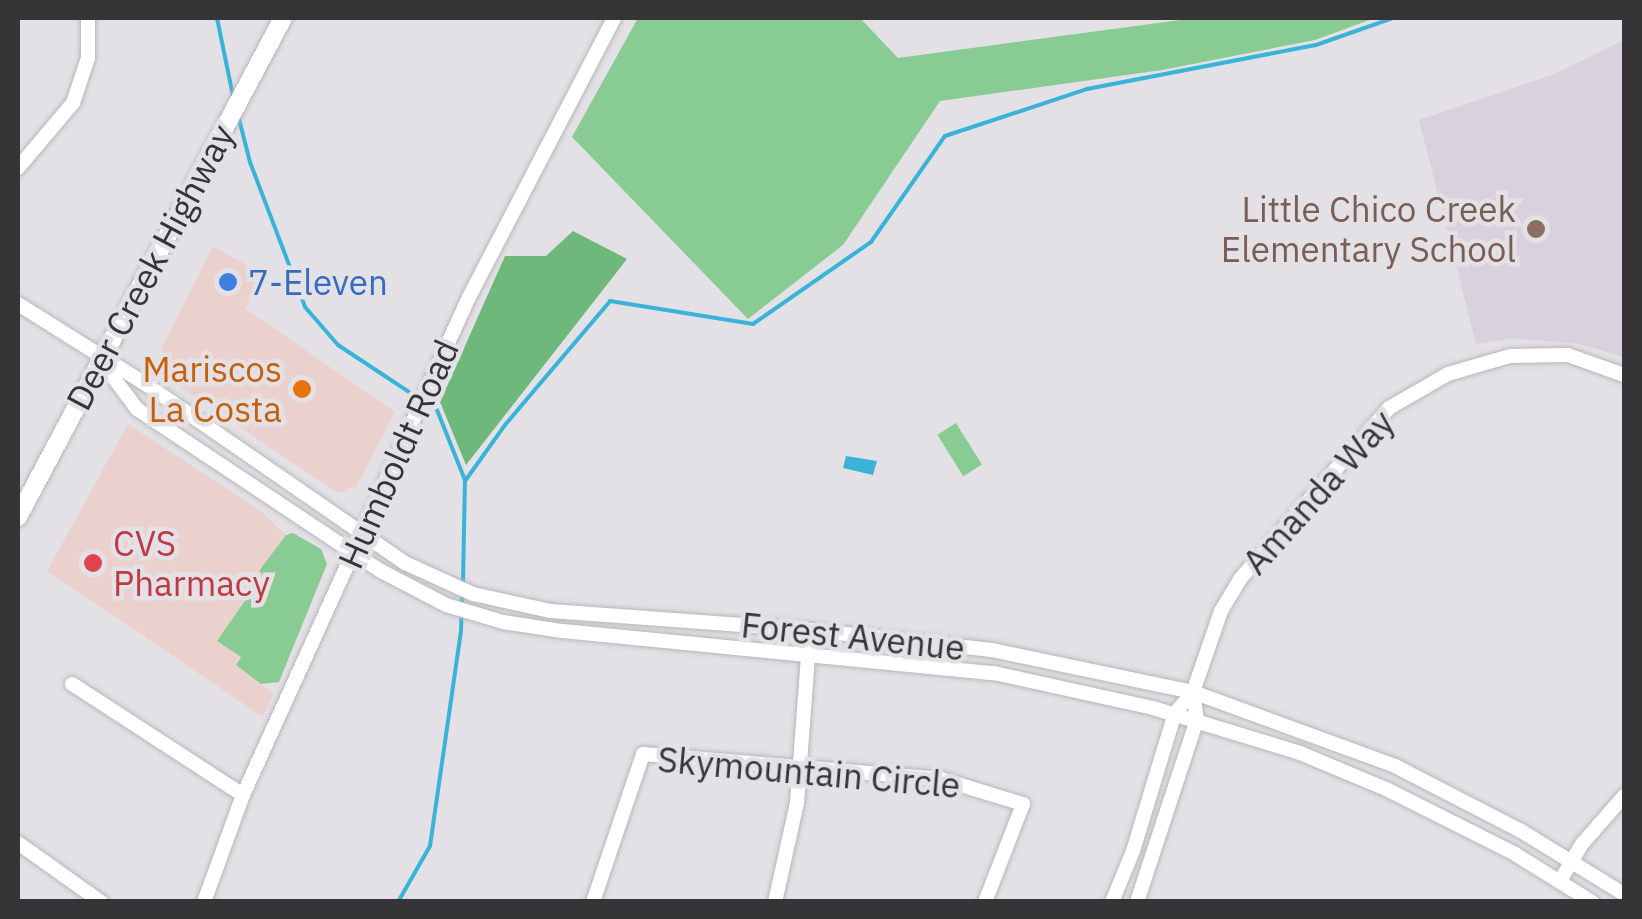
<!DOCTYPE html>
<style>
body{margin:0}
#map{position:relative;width:1642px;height:919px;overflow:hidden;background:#e3e1e5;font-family:"IBM Plex Sans",sans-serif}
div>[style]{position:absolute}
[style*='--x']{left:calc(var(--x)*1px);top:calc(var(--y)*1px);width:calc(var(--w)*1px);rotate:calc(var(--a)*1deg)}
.commercial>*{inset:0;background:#ebd1cd}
.built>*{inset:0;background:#d9d2dd}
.green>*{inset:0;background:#89cc93;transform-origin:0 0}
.forest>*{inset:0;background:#6db87a}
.water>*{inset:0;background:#39b3d7}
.stream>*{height:4px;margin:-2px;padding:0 2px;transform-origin:2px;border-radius:2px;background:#39b3d7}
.roads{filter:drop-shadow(0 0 2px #b8b6ba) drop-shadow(0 0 2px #b8b6ba)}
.minor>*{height:14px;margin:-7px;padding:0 7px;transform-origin:7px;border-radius:7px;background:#fff}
.major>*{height:18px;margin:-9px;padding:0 9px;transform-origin:9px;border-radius:9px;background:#fff}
.dots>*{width:28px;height:28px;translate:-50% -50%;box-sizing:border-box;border:5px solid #e3e1e5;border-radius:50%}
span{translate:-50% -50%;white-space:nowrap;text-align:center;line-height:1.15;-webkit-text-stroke:9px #e3e1e5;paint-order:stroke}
.education-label{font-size:35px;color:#785e54}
.right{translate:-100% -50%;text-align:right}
.street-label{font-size:35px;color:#353436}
.shop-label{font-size:35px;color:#366cbe}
.left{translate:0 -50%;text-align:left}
.food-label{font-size:35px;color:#c56008}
.health-label{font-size:35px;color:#be3a42}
.frame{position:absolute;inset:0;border:20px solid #353436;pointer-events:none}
</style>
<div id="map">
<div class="commercial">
<i style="clip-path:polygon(213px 247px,264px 273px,246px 309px,395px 412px,357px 486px,338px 493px,164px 376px,161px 349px)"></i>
<i style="clip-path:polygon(128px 424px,262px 512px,286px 535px,259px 571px,264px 575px,236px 665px,273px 694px,263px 717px,47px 571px)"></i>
</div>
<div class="built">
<i style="clip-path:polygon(1624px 40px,1624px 357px,1576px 343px,1510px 339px,1476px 344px,1419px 120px,1552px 75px)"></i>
</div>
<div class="green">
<i style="clip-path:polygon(638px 18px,860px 18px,898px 58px,1195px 18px,1375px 18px,1315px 40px,1162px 70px,940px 101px,843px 245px,748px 319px,572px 137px)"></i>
<i style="left:956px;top:423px;width:49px;height:22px;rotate:58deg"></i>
<i style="clip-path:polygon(293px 533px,321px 549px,327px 564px,279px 682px,261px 684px,236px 665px,241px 657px,217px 641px,263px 575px,259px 571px,286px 535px)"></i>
</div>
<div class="forest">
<i style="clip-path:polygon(573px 231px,627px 259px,466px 465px,440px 402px,505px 256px,546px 256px)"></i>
</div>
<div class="water">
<i style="clip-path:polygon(846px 456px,877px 461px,873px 475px,843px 468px)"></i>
</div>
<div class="stream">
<i style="--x:217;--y:18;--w:80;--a:78.4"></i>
<i style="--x:238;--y:115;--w:49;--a:75.7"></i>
<i style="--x:250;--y:162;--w:155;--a:69.2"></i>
<i style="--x:305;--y:307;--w:50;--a:49"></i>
<i style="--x:338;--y:345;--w:85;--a:33.5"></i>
<i style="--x:437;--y:410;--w:75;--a:68.2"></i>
<i style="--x:463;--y:582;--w:101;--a:-88.9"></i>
<i style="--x:465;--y:481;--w:69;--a:-54.5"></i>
<i style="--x:505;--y:425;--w:162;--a:-49.7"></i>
<i style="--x:610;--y:301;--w:145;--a:9.1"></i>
<i style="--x:753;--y:324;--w:144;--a:-34.8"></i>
<i style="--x:871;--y:242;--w:129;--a:-55.1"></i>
<i style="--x:945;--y:136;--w:150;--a:-18.3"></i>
<i style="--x:1087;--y:89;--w:233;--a:-10.9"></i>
<i style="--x:1316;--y:45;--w:82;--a:-19.3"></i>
<i style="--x:398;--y:902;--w:64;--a:-60.3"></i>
<i style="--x:430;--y:846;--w:218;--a:-81.8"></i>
<i style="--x:461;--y:630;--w:38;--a:-88"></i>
</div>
<div class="roads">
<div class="minor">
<i style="--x:18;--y:168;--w:85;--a:-49.8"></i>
<i style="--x:73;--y:103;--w:47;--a:-71.6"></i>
<i style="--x:88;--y:58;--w:40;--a:-90"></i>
<i style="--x:18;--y:304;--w:152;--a:32.1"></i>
<i style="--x:147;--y:385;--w:313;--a:34.6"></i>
<i style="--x:405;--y:563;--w:75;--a:24.5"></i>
<i style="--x:473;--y:594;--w:80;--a:12.3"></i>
<i style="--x:551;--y:611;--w:260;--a:4.2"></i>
<i style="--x:810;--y:630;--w:183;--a:6.3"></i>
<i style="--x:992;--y:650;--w:205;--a:11.8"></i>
<i style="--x:1193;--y:692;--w:215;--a:20.1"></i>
<i style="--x:1395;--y:766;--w:142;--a:27.3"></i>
<i style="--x:1521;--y:831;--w:121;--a:31.5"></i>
<i style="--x:104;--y:365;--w:55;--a:53.1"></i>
<i style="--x:137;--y:409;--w:293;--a:33.6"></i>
<i style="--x:381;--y:571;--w:73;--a:27.6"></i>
<i style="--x:446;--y:605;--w:59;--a:16.6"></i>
<i style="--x:503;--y:622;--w:60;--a:8.7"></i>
<i style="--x:562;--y:631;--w:434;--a:5.6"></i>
<i style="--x:994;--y:673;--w:163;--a:12.4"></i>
<i style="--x:1153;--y:708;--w:154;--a:17"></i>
<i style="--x:1300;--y:753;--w:93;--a:22.7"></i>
<i style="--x:1386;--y:789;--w:144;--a:26.7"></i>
<i style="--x:1515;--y:854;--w:91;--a:31.9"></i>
<i style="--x:72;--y:684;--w:204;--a:33"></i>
<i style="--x:18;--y:843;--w:102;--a:35.4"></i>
<i style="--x:1560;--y:881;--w:43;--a:-59.3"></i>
<i style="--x:1582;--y:844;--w:64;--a:-48.8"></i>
<i style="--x:204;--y:902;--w:114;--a:-70"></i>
<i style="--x:243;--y:795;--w:547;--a:-65.59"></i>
<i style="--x:469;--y:297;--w:314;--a:-62.5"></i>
<i style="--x:593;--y:902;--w:156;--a:-71.3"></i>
<i style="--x:643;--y:754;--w:299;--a:4.8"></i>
<i style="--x:941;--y:779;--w:86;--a:17"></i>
<i style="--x:1023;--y:804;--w:105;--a:111.2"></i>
<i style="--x:775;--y:902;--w:101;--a:-77.5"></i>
<i style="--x:797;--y:803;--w:173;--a:-85.7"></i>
<i style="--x:1112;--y:902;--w:55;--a:-67.6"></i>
<i style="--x:1133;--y:851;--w:144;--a:-73.1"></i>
<i style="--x:1175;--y:713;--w:28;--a:-49"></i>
<i style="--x:1193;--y:692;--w:86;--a:-70.9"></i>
<i style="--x:1221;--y:611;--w:37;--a:-59"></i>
<i style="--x:1240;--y:579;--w:227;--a:-48.9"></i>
<i style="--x:1389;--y:408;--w:68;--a:-30"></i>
<i style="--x:1448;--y:374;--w:65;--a:-16.2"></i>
<i style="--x:1510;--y:356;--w:58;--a:-1"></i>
<i style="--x:1568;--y:355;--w:59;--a:19.7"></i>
<i style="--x:1137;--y:902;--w:192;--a:-71.8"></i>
<i style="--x:1197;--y:720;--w:28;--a:-98"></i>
</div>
<div class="major">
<i style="--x:18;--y:517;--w:565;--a:-62.03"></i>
</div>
</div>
<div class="dots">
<i style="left:1536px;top:229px;background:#8d6e63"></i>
<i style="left:228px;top:282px;background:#3f7fe0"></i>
<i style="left:302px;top:389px;background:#e8710a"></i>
<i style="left:93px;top:563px;background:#e0444e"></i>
</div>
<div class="education-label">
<span class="right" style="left:1516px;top:229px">Little Chico Creek<br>Elementary School</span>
</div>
<div class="street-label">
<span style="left:150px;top:267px;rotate:-62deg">Deer Creek Highway</span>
<span style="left:398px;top:454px;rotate:-66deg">Humboldt Road</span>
<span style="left:1318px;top:492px;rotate:-48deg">Amanda Way</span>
<span style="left:853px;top:636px;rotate:6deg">Forest Avenue</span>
<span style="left:809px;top:772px;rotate:5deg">Skymountain Circle</span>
</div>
<div class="shop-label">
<span class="left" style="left:248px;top:282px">7-Eleven</span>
</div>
<div class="food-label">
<span class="right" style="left:282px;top:389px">Mariscos<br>La Costa</span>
</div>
<div class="health-label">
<span class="left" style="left:113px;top:563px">CVS<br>Pharmacy</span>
</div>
<div class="frame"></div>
</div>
